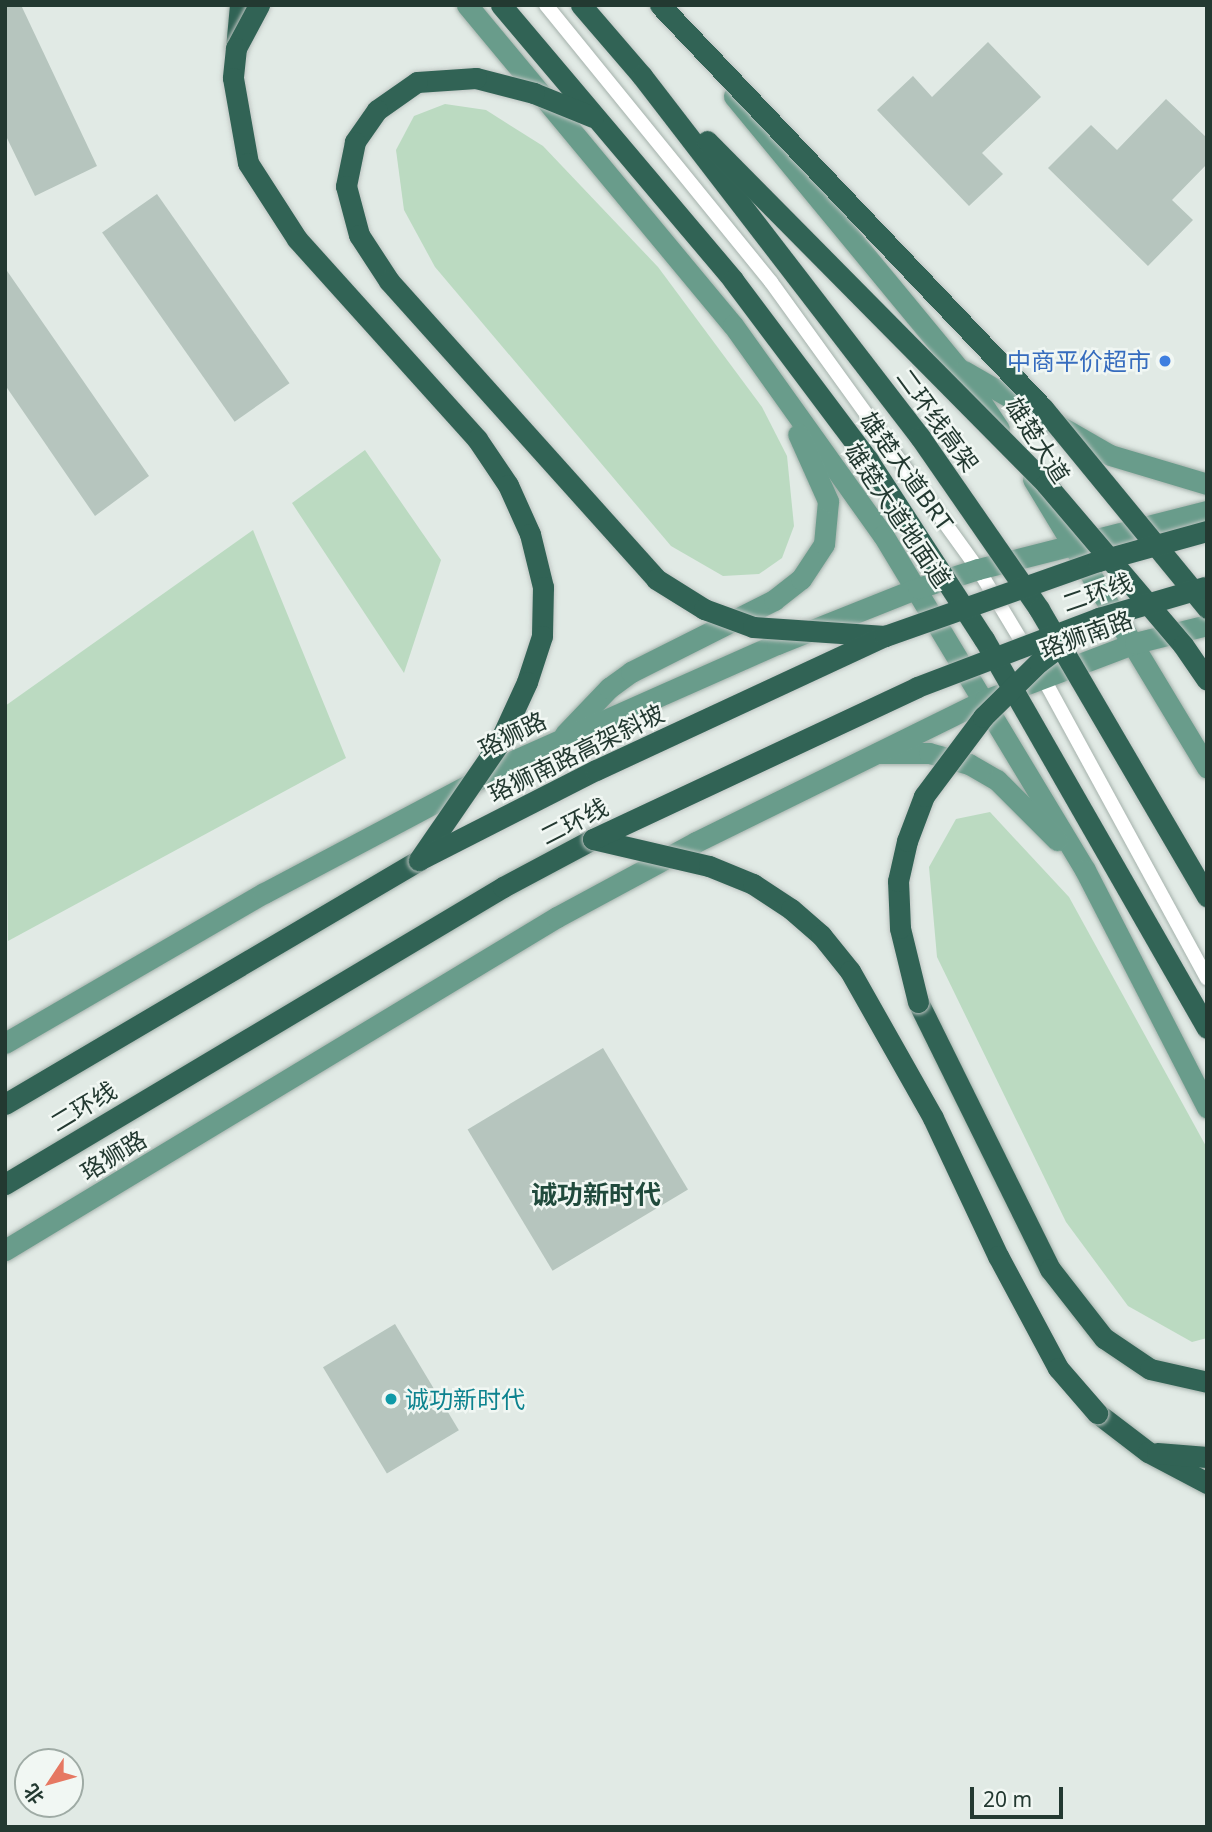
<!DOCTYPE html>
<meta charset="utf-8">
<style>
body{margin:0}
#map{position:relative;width:1212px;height:1832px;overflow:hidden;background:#e1eae5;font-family:"Noto Sans","Noto Sans SC",sans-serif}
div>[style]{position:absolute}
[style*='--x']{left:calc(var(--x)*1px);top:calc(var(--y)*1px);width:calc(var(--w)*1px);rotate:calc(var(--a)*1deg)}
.green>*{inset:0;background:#bbdac1}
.building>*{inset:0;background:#b6c5be;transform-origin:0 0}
.roads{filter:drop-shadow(0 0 2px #a4b1ab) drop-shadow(0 0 2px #a4b1ab)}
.lane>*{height:14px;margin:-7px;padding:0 7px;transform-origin:7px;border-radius:7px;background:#fff}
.primary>*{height:21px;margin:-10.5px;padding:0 10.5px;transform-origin:10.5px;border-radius:10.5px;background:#699c8b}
.highway>*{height:21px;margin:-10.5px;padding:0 10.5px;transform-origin:10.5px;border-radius:10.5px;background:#316355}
.bridges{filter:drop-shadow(0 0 2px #bdc4c1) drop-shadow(0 0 2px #bdc4c1)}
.highway-bridge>*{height:21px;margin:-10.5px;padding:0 10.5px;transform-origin:10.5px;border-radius:10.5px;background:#316355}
.dots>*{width:19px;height:19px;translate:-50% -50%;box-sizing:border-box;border:4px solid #f1f7f3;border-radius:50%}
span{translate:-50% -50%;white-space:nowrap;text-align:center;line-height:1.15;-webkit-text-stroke:5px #f1f7f3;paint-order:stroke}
.shop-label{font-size:24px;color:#366cbe}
.right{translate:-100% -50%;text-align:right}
.street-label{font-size:24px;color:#233931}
.culture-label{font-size:24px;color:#0d838f}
.left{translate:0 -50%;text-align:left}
.neighbourhood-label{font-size:26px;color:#204a3c;font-weight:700}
.frame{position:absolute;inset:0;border:7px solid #233931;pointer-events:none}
.north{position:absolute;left:14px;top:1748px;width:70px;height:70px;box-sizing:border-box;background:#f1f7f3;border:2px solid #9faba5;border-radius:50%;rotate:234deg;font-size:19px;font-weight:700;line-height:28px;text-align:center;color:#233931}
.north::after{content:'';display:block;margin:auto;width:24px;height:32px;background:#e67862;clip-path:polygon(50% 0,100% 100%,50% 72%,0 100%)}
.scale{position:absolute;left:970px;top:1787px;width:93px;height:32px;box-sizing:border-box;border:4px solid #233931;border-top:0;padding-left:9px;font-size:21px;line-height:24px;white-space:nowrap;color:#233931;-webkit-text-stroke:5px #f1f7f3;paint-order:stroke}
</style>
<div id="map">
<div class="green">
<i style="clip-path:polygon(445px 104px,486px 110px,543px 146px,658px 267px,762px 407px,787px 456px,794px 526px,782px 558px,759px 574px,723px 576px,671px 546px,435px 267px,404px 210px,396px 150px,414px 116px)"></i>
<i style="clip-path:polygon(365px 450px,441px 560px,404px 673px,292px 503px)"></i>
<i style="clip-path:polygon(253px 530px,346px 758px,8px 941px,5px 706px)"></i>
<i style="clip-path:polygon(990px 812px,1069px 897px,1207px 1148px,1207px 1338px,1192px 1342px,1128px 1306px,1066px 1222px,937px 957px,929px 867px,956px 819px)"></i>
</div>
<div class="building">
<i style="clip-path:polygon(5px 5px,21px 5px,97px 166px,35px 196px,5px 134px)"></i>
<i style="clip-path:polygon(988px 42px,1041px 97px,982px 153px,1003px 174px,969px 206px,877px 110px,913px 76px,932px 97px)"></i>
<i style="clip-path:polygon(1166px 99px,1207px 138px,1207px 164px,1172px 200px,1193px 220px,1148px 266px,1048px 168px,1091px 125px,1117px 150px)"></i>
<i style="left:157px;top:194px;width:231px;height:67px;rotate:55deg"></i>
<i style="clip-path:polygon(5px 268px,149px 476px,95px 516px,5px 385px)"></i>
<i style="left:603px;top:1048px;width:165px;height:158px;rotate:59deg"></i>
<i style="left:395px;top:1324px;width:124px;height:84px;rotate:59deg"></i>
</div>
<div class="roads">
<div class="lane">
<i style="--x:546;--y:5;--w:357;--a:50.9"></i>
<i style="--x:771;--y:282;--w:354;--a:54.2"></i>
<i style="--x:978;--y:569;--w:97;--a:58.9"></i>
<i style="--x:1040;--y:672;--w:349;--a:61.4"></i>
</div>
<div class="primary">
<i style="--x:467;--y:5;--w:416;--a:50.3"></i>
<i style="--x:733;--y:325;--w:258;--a:54.5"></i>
<i style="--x:883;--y:535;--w:391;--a:58.9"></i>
<i style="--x:1085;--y:870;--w:267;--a:62.8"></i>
<i style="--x:734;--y:96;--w:354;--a:50.5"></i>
<i style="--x:959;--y:369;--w:72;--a:56.3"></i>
<i style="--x:964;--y:371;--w:168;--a:29.9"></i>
<i style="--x:1110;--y:455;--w:101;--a:16.6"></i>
<i style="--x:1033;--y:479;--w:337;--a:58.9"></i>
<i style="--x:565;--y:734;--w:64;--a:-46.3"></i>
<i style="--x:609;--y:688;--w:27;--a:-36"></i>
<i style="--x:631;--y:672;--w:160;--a:-26.7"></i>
<i style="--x:774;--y:600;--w:34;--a:-38"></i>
<i style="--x:801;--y:579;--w:42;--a:-56.7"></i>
<i style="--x:824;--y:544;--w:43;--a:-84.7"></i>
<i style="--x:828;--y:501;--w:73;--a:-114.1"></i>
<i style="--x:878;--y:753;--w:51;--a:0"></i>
<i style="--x:929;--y:753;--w:41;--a:15.4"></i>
<i style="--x:969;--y:764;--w:32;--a:30"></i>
<i style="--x:997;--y:780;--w:85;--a:45"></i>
<i style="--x:5;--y:1043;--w:299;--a:-30.1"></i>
<i style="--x:264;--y:893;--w:284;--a:-27.9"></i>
<i style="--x:515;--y:760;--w:287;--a:-23.9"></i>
<i style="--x:777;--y:644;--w:152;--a:-21.7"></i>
<i style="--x:918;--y:588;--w:63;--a:-17.6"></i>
<i style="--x:978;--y:569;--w:236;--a:-14.2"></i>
<i style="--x:5;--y:1250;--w:645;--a:-31.1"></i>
<i style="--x:557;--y:917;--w:158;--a:-28.3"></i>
<i style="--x:696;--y:842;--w:322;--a:-26.2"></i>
<i style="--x:985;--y:700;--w:160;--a:-20.8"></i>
<i style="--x:1135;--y:643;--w:74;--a:-14"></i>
</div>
<div class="highway">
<i style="--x:236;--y:48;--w:43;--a:-84.7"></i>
<i style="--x:918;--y:1002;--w:298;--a:63.7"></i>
<i style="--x:1050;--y:1269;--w:88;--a:52"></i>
<i style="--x:1104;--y:1338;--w:55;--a:34"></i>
<i style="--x:1150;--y:1369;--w:58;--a:12.8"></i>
<i style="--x:5;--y:1104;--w:481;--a:-30.5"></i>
<i style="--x:5;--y:1184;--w:580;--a:-30.81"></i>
<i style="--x:503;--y:887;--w:102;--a:-28.1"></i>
<i style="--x:1097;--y:1413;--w:64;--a:37.4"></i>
<i style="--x:1148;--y:1452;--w:67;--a:27.7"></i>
<i style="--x:1157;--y:1453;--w:50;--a:4.6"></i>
</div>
</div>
<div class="bridges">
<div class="highway-bridge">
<i style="--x:259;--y:5;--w:49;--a:118.1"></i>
<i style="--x:236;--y:48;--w:30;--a:96"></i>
<i style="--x:233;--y:78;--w:86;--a:80"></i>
<i style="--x:248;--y:163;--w:90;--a:57.2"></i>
<i style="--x:297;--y:239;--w:269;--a:48"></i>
<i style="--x:477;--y:439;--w:55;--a:56"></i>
<i style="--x:508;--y:485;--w:54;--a:65.8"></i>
<i style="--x:530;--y:534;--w:55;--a:76.2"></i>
<i style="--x:543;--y:587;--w:49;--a:91.2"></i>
<i style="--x:542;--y:636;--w:48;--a:108.1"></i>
<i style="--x:527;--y:682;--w:69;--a:114.7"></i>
<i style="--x:498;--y:745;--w:140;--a:124.5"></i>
<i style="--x:501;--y:5;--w:360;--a:49.8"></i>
<i style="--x:733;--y:280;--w:225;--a:53.1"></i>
<i style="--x:868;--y:460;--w:213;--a:57.1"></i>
<i style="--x:984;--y:639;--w:448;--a:60.2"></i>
<i style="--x:581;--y:5;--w:94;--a:49.3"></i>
<i style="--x:642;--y:76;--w:456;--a:52.4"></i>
<i style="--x:920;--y:437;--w:209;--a:55.3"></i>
<i style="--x:1039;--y:609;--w:333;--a:59.7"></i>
<i style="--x:660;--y:5;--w:556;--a:46.46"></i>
<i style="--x:1043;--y:408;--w:259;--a:50.6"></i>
<i style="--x:593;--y:117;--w:64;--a:-157.9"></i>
<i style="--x:534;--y:93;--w:60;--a:-165.5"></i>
<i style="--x:476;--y:78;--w:59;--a:176.1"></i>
<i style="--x:417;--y:82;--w:49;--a:145"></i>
<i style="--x:377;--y:110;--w:39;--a:125"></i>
<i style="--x:355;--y:142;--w:45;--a:101.6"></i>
<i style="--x:346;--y:186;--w:51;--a:75.1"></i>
<i style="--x:359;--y:235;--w:55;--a:56.9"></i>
<i style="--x:389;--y:281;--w:400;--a:48.1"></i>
<i style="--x:656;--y:579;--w:57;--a:32"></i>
<i style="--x:704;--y:609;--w:52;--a:20.2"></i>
<i style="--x:753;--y:627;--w:132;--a:3.9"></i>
<i style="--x:707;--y:141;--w:482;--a:45.3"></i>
<i style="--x:1046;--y:484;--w:211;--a:49.6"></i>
<i style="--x:1183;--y:645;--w:42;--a:55.6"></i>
<i style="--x:593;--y:839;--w:119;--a:13.1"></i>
<i style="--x:709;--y:866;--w:48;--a:22.2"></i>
<i style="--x:753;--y:884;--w:45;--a:33.3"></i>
<i style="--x:791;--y:909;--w:40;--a:41"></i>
<i style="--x:821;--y:935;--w:46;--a:51.1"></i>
<i style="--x:850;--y:971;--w:169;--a:60.5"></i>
<i style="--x:933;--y:1118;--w:153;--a:64.8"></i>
<i style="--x:998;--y:1256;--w:127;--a:61.8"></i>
<i style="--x:1058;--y:1368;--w:60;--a:49.1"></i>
<i style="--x:593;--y:839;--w:358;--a:-25.1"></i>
<i style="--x:917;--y:687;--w:195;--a:-20.8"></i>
<i style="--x:1099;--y:618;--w:110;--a:-16.3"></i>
<i style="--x:421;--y:859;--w:196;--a:-27"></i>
<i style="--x:596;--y:770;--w:319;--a:-24.9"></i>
<i style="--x:885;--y:636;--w:226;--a:-19.4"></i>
<i style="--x:1098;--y:561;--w:113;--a:-15.4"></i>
<i style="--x:918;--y:1002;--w:76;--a:-103.7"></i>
<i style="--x:900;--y:928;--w:47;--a:-92.4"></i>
<i style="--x:898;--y:881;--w:41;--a:-77.3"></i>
<i style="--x:907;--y:841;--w:48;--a:-69.3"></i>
<i style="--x:924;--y:796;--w:99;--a:-53.2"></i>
<i style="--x:983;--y:717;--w:78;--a:-44.5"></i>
<i style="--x:1039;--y:662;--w:39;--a:-37"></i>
</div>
</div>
<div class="dots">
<i style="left:1165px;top:361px;background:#3f7fe0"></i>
<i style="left:391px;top:1399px;background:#0f9aa8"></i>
</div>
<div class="shop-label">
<span class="right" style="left:1151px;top:361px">中商平价超市</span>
</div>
<div class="street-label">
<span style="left:938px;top:420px;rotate:54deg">二环线高架</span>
<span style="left:1038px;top:440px;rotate:57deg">雄楚大道</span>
<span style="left:907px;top:471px;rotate:54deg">雄楚大道BRT</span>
<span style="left:898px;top:515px;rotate:56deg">雄楚大道地面道</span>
<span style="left:1097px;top:592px;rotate:-19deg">二环线</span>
<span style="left:1086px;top:634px;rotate:-20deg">珞狮南路</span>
<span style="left:512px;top:734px;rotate:-26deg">珞狮路</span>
<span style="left:576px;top:753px;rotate:-26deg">珞狮南路高架斜坡</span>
<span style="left:574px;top:821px;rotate:-27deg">二环线</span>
<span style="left:83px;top:1106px;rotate:-31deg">二环线</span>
<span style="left:113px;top:1155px;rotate:-31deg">珞狮路</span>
</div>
<div class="culture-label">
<span class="left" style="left:405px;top:1399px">诚功新时代</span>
</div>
<div class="neighbourhood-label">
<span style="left:596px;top:1195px">诚功新时代</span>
</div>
<div class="frame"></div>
<div class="north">北</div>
<div class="scale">20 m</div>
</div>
